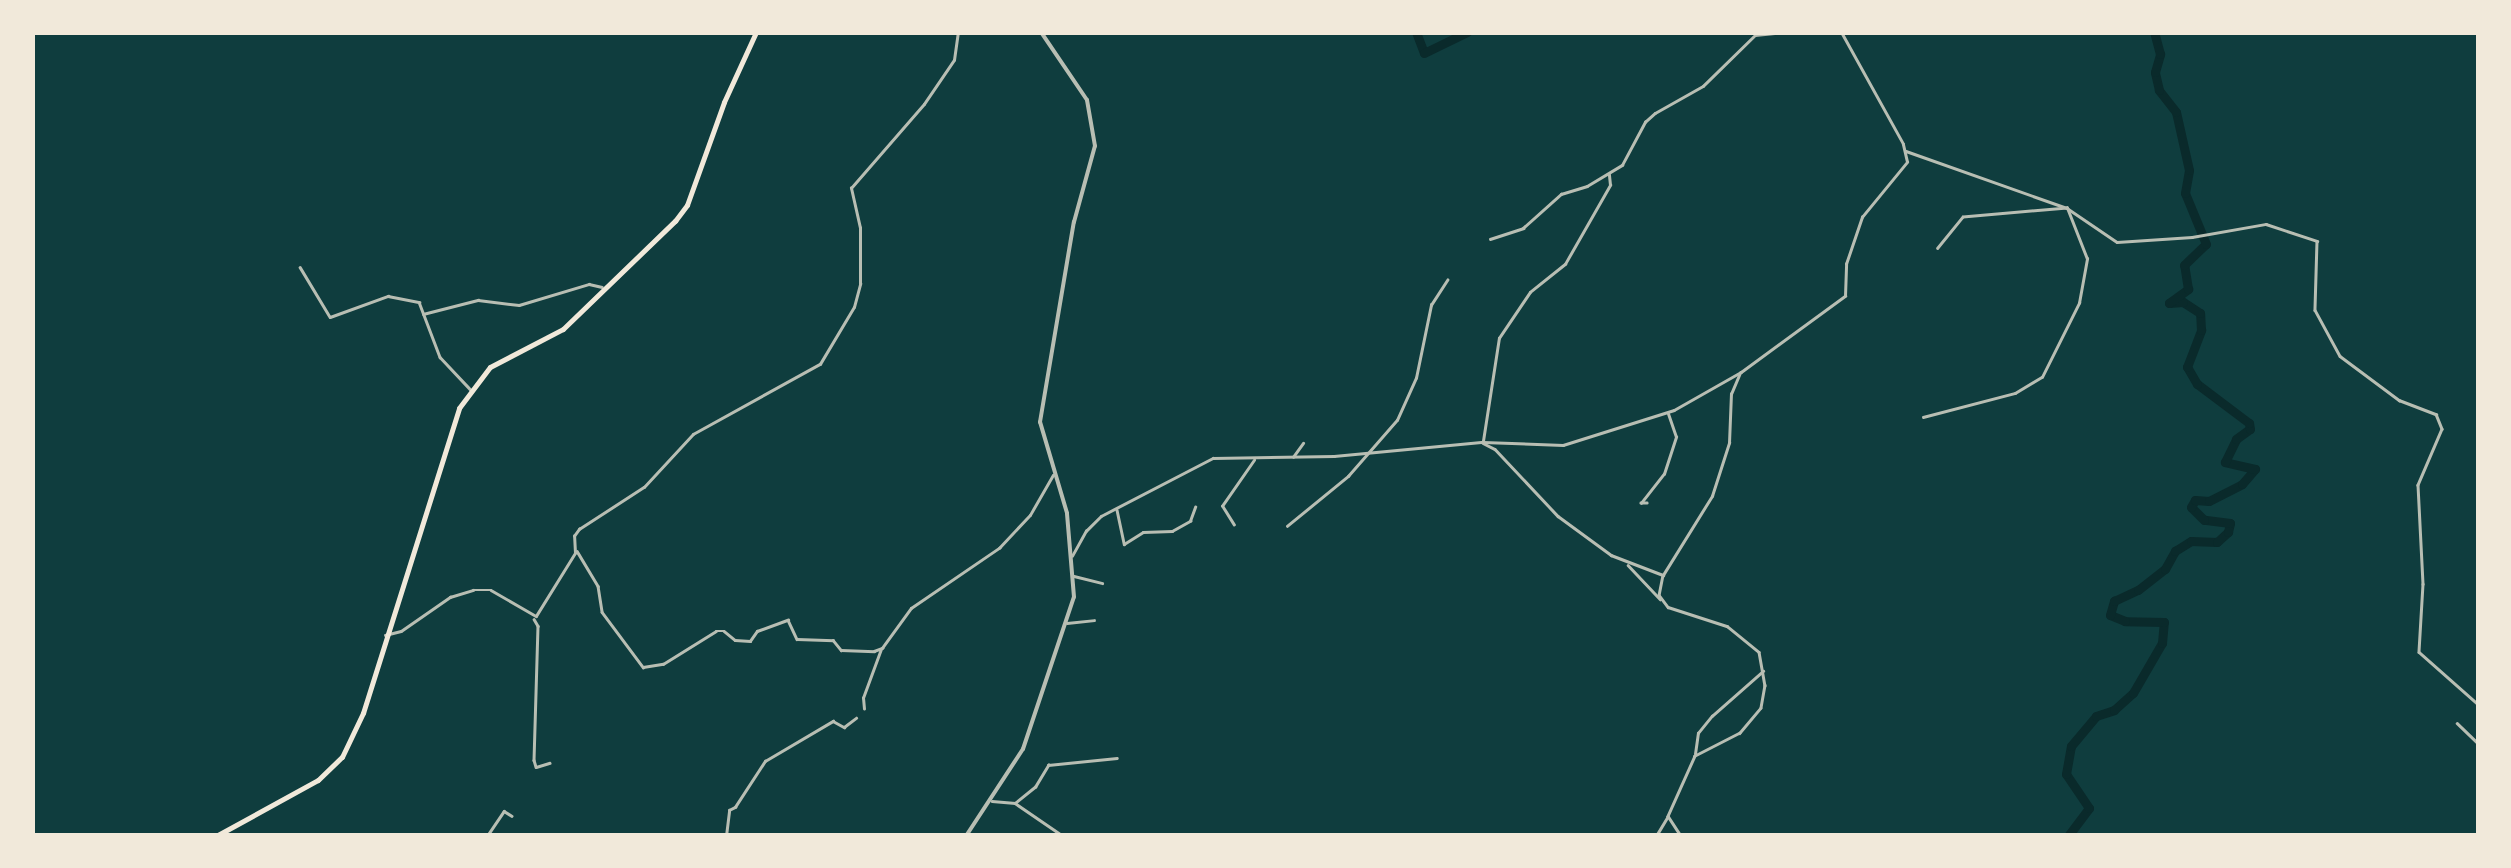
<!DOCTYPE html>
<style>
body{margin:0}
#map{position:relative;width:2511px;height:868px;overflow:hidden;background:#0f3d3e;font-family:"Source Sans 3",sans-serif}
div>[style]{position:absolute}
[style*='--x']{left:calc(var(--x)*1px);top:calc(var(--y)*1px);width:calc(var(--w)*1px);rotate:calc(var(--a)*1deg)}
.river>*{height:9px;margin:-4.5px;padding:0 4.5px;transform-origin:4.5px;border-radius:4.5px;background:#0a2a2b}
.minor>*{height:2.5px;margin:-1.25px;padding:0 1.25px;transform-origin:1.25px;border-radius:1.25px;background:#b8beb3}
.tertiary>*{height:4px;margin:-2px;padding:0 2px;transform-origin:2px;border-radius:2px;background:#b8beb3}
.primary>*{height:5px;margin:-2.5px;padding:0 2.5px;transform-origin:2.5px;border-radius:2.5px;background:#f1e9da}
span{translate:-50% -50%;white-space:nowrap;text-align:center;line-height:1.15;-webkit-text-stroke:9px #f1e9da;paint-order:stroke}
.frame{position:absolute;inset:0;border:35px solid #f1e9da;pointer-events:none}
</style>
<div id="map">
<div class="river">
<i style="--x:1416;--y:32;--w:22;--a:69"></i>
<i style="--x:1424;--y:53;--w:48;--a:-26"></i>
<i style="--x:2068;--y:836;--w:35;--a:-53"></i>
<i style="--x:2089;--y:808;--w:41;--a:-124.1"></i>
<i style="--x:2066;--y:774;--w:28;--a:-80"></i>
<i style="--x:2071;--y:746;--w:39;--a:-50"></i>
<i style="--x:2096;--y:716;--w:19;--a:-18"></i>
<i style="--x:2114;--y:710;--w:25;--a:-42"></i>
<i style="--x:2133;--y:693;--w:58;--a:-59.9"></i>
<i style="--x:2162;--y:643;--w:21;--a:-85"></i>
<i style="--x:2164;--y:622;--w:39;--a:-179"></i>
<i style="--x:2125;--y:621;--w:16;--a:-158"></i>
<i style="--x:2110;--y:615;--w:15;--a:-74"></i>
<i style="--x:2114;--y:601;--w:26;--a:-25"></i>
<i style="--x:2138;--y:590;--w:34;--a:-38"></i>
<i style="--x:2165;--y:569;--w:21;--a:-61"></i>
<i style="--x:2175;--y:551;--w:19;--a:-32"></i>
<i style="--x:2191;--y:541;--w:26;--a:2"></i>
<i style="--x:2217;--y:542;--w:15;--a:-42"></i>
<i style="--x:2228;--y:532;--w:9;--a:-77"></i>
<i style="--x:2230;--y:523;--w:26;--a:-173"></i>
<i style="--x:2204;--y:520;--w:18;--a:-135"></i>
<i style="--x:2191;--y:507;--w:8;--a:-60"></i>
<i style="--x:2195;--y:500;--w:14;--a:4"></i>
<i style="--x:2209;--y:501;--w:37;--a:-27"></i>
<i style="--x:2242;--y:484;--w:20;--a:-49"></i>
<i style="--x:2255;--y:469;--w:31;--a:-167"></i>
<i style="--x:2225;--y:462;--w:25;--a:-64"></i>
<i style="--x:2236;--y:439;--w:17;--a:-36"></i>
<i style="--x:2250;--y:429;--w:6;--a:-99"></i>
<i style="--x:2249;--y:423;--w:65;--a:-143.1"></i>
<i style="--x:2197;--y:384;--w:20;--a:-120"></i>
<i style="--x:2187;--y:367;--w:40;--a:-69"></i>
<i style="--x:2201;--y:330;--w:17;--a:-93"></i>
<i style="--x:2200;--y:313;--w:20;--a:-147"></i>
<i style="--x:2183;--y:302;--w:14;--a:176"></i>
<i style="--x:2169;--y:303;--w:24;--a:-36"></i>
<i style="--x:2188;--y:289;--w:24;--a:-99"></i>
<i style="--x:2184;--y:265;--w:30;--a:-44"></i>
<i style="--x:2206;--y:244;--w:55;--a:-112.4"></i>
<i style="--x:2185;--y:193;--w:23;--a:-80"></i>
<i style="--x:2189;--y:170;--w:59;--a:-102.6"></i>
<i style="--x:2176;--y:112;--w:28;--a:-128"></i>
<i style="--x:2159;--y:90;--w:18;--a:-103"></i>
<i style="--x:2155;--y:72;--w:19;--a:-74"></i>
<i style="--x:2160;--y:54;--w:23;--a:-105"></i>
</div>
<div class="minor">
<i style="--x:1806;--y:32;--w:7;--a:0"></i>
<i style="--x:1906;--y:151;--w:171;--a:19.5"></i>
<i style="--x:2067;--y:208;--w:104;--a:175.1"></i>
<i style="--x:1963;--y:217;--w:40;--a:129"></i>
<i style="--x:1490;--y:239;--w:35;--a:-18"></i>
<i style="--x:1523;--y:228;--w:51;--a:-41.8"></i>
<i style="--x:1561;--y:194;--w:27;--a:-17"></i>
<i style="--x:1587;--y:186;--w:41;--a:-31"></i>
<i style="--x:1622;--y:165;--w:49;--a:-61.9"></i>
<i style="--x:1645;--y:122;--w:13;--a:-42"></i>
<i style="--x:1655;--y:113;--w:55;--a:-29.4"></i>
<i style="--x:1703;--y:86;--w:73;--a:-44.4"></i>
<i style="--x:1755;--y:35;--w:27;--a:-6"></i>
<i style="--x:300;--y:267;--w:58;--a:59"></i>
<i style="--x:330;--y:317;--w:62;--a:-19.9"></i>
<i style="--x:388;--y:296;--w:32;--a:11"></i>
<i style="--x:419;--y:302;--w:59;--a:69.1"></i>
<i style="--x:440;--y:357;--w:44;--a:46.8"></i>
<i style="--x:423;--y:314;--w:57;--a:-14.3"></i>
<i style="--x:478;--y:300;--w:41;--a:7"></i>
<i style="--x:519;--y:305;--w:73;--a:-16.7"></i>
<i style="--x:589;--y:284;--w:13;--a:13"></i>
<i style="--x:1923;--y:417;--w:95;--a:-14.6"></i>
<i style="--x:2015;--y:393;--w:31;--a:-31"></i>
<i style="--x:2042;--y:377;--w:83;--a:-63.4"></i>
<i style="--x:2079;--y:303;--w:45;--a:-79.7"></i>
<i style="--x:2087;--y:259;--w:55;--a:-111.4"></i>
<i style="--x:2067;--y:208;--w:60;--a:34.2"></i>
<i style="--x:2117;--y:242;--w:75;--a:-3.8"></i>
<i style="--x:2192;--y:237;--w:75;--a:-10"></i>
<i style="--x:2266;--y:224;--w:54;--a:18.4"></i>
<i style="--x:2317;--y:241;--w:69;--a:91.7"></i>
<i style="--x:2315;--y:310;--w:52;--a:61.5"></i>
<i style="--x:2340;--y:356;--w:74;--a:36.7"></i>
<i style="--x:2399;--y:400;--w:40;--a:21"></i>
<i style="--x:2436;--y:414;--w:16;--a:68"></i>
<i style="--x:2442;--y:429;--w:61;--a:113.2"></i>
<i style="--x:2418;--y:485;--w:99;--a:87.1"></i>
<i style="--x:2423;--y:584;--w:68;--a:93.4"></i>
<i style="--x:2419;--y:652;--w:79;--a:41.4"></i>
<i style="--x:1483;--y:441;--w:104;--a:-81.2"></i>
<i style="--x:1499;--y:338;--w:55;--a:-56"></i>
<i style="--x:1530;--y:292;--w:45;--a:-38.7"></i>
<i style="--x:1565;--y:264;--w:91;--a:-60.3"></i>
<i style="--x:1610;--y:185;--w:10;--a:-96"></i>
<i style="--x:1483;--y:443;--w:13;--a:27"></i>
<i style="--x:1495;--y:449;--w:92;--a:46.8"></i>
<i style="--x:1558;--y:516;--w:66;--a:36.3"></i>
<i style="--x:1611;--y:555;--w:56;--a:21"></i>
<i style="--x:1663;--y:575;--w:20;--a:101"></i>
<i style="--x:1659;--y:595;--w:15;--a:53"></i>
<i style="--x:1668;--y:607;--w:62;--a:17.9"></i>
<i style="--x:1727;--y:626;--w:41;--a:39.1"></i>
<i style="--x:1759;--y:652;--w:34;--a:80"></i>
<i style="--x:1765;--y:685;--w:23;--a:100"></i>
<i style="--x:1761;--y:708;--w:33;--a:130"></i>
<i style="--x:1740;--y:733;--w:51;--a:152.9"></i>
<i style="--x:1695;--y:756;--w:66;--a:114.2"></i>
<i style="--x:1668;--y:816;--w:24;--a:57"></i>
<i style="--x:1293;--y:457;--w:17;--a:-54"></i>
<i style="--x:1647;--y:503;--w:6;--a:180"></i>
<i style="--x:1641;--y:503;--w:37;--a:-52"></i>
<i style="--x:1664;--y:474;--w:39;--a:-72"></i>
<i style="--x:1676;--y:437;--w:24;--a:-109"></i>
<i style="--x:1117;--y:510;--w:35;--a:78"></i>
<i style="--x:1124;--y:544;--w:22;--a:-32"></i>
<i style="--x:1143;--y:532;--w:29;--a:-2"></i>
<i style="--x:1172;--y:531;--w:21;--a:-29"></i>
<i style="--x:1190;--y:521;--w:15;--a:-70"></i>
<i style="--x:1234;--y:525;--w:22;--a:-122"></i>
<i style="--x:1222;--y:506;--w:56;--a:-55.2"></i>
<i style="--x:1287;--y:526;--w:79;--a:-39.3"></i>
<i style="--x:1348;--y:476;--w:74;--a:-48.8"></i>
<i style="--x:1397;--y:420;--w:46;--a:-65.7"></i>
<i style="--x:1416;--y:378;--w:75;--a:-78.4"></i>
<i style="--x:1431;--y:305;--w:30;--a:-57"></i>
<i style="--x:577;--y:551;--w:41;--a:59"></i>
<i style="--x:598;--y:586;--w:26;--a:81"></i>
<i style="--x:602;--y:612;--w:69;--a:53.3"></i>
<i style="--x:643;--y:667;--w:20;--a:-9"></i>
<i style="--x:663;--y:664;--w:62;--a:-31.9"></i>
<i style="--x:716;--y:631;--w:8;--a:0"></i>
<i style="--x:724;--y:631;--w:14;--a:39"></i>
<i style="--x:735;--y:640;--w:15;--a:4"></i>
<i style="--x:750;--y:641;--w:12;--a:-55"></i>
<i style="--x:757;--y:631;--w:33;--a:-20"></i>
<i style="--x:788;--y:620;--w:21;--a:65"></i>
<i style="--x:797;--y:639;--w:36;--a:2"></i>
<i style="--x:833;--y:640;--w:13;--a:51"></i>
<i style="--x:841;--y:650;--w:33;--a:2"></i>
<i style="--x:874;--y:651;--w:9;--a:-21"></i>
<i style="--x:882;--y:648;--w:49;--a:-54.1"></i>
<i style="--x:911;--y:608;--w:107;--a:-34.3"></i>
<i style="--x:999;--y:548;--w:45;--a:-46.8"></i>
<i style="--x:1030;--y:515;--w:46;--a:-60.1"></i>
<i style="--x:1072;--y:556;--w:29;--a:-61"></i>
<i style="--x:1086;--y:531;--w:21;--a:-45"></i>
<i style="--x:1101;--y:516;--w:126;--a:-27.4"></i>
<i style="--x:1213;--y:458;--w:121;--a:-0.9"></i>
<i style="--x:1334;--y:456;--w:150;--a:-5.4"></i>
<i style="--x:1483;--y:442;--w:80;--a:2.1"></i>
<i style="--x:1563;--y:445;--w:116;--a:-17.5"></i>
<i style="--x:1674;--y:410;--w:77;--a:-29.6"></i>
<i style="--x:1741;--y:372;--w:129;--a:-36.2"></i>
<i style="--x:1845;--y:296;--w:32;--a:-88"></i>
<i style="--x:1846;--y:264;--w:50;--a:-71.2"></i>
<i style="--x:1862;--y:217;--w:71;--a:-50.7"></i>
<i style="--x:1907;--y:162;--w:18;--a:-103"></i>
<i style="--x:1903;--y:144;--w:128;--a:-119"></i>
<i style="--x:1628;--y:565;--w:47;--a:46.7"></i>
<i style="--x:1663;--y:575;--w:93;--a:-58.2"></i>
<i style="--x:1712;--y:496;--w:56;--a:-72.2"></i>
<i style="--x:1729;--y:443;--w:49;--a:-87.7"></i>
<i style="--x:1731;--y:394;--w:23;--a:-67"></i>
<i style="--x:1074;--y:576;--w:29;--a:14"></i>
<i style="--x:534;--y:619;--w:8;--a:60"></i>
<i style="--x:538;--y:626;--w:134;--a:91.7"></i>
<i style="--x:534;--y:760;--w:7;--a:74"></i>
<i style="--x:536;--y:767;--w:14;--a:-17"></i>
<i style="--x:1067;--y:623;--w:27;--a:-6"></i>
<i style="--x:385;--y:635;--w:16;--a:-14"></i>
<i style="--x:401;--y:631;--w:60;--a:-34.8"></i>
<i style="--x:450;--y:597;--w:24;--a:-17"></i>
<i style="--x:473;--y:590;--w:18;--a:0"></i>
<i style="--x:491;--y:590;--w:52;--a:30"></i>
<i style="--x:536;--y:616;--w:74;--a:-58.2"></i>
<i style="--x:575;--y:553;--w:17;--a:-93"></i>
<i style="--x:574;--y:536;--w:9;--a:-54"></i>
<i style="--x:579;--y:529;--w:77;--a:-32.9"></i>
<i style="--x:644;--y:487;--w:72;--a:-47.2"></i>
<i style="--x:693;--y:434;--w:145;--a:-28.9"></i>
<i style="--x:820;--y:364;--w:66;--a:-59.2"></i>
<i style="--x:854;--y:307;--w:24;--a:-75"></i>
<i style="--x:860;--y:284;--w:56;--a:-90"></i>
<i style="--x:860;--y:228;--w:41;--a:-102.7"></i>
<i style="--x:851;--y:188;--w:111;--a:-49"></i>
<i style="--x:924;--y:104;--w:53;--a:-55.7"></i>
<i style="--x:954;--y:60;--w:28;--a:-82"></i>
<i style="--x:864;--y:709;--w:11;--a:-95"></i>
<i style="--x:863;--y:698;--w:52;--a:-69.8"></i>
<i style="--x:2457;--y:723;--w:29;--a:44"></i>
<i style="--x:1695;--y:754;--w:21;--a:-82"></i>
<i style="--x:1698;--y:733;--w:22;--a:-51"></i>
<i style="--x:1712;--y:716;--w:68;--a:-41.4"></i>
<i style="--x:992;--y:801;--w:23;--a:5"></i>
<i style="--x:1015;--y:803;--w:58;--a:34.5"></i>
<i style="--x:1015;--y:803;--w:26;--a:-39"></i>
<i style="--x:1035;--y:787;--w:26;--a:-59"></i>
<i style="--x:1048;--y:765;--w:69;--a:-5.8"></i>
<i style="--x:487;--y:836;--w:30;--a:-56"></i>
<i style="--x:504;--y:811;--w:9;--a:32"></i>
<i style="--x:726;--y:836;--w:26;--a:-83"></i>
<i style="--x:729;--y:810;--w:7;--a:-27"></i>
<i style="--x:735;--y:807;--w:55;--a:-56.9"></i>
<i style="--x:765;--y:761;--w:79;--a:-30.5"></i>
<i style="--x:833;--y:721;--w:13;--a:29"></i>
<i style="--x:844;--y:727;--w:15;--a:-37"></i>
<i style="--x:1656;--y:836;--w:23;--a:-59"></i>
</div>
<div class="tertiary">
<i style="--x:966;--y:836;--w:104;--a:-56.8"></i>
<i style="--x:1023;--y:749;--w:160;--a:-71.5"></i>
<i style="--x:1074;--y:597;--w:84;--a:-94.8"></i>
<i style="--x:1067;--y:513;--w:95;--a:-106.5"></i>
<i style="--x:1040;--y:422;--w:203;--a:-80.4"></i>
<i style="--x:1074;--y:222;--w:79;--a:-74.6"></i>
<i style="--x:1095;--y:146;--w:47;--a:-99.9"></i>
<i style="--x:1087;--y:100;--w:82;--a:-124.1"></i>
</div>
<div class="primary">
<i style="--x:216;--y:836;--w:116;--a:-28.8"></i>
<i style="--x:318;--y:780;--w:33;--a:-44"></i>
<i style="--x:342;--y:757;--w:49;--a:-64.5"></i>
<i style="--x:363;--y:713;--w:320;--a:-72.5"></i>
<i style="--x:459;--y:408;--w:51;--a:-52.9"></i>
<i style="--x:490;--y:367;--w:82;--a:-27.5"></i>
<i style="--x:563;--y:329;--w:156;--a:-44"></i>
<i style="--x:675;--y:221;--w:20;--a:-53"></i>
<i style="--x:687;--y:205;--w:109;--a:-70.2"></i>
<i style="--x:724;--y:102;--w:77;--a:-65.4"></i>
</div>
<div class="frame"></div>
</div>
